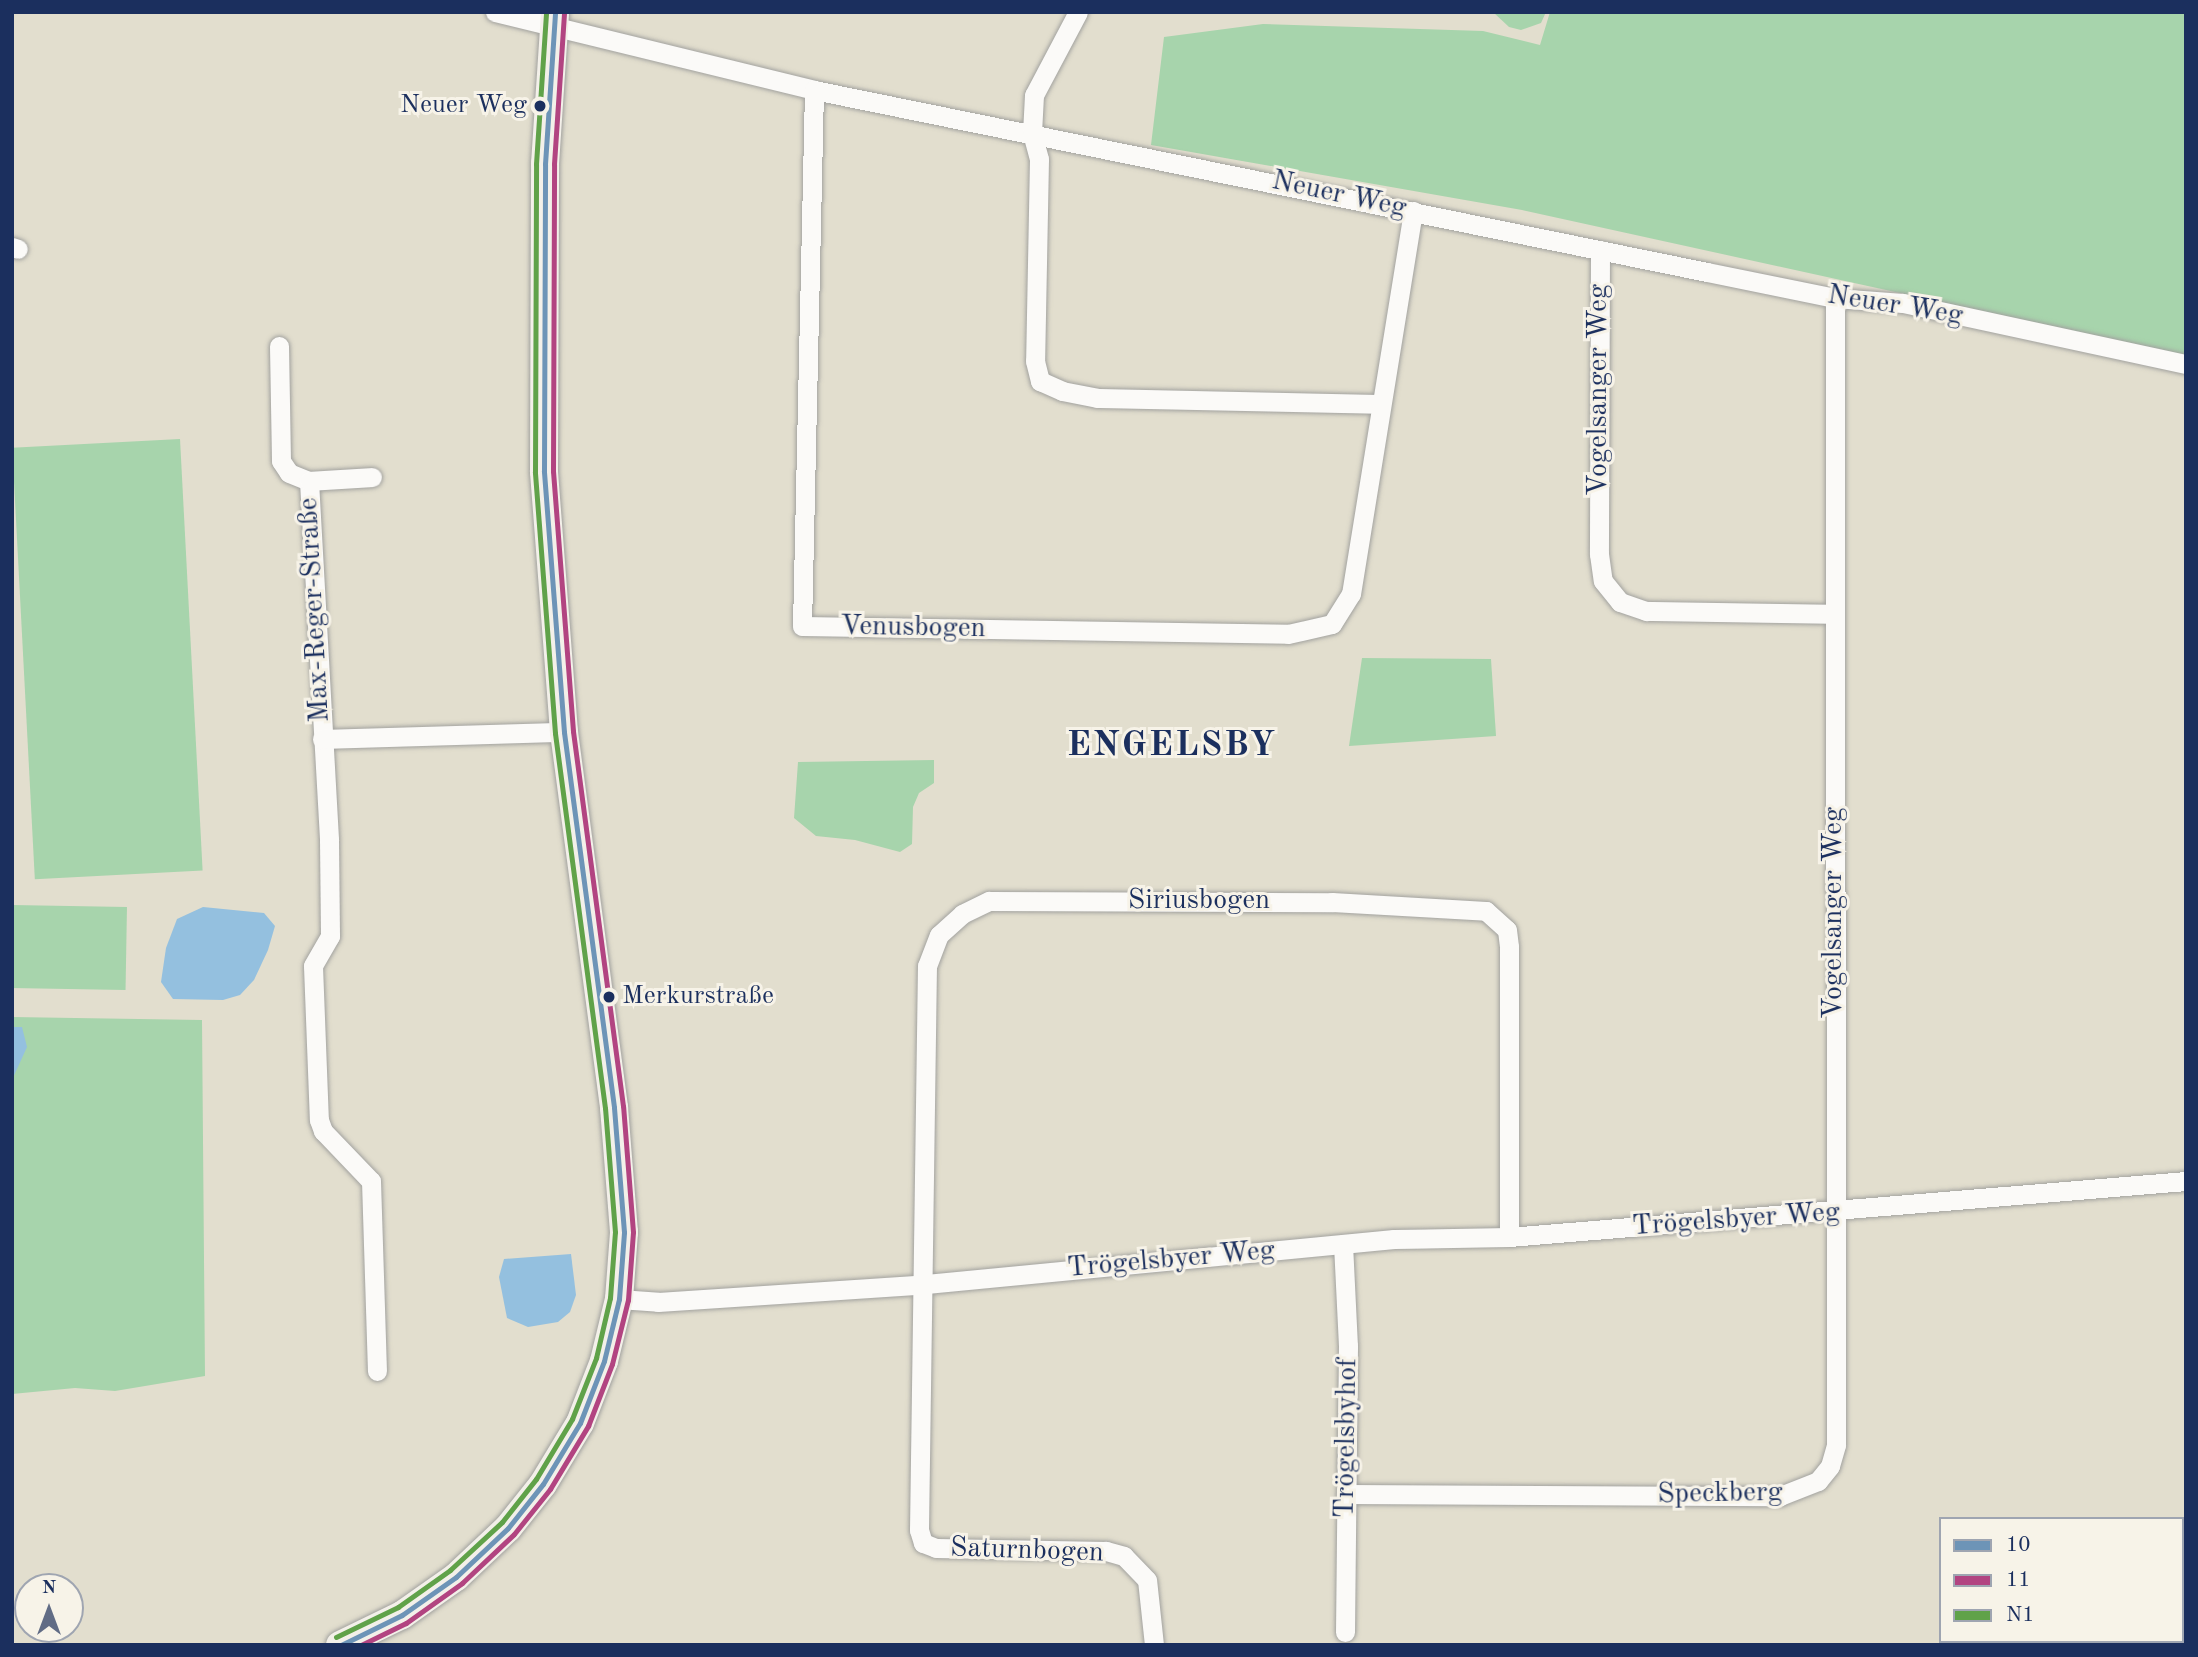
<!DOCTYPE html>
<meta charset="utf-8">
<style>
body{margin:0}
#map{position:relative;width:2198px;height:1657px;overflow:hidden;background:#e2dece;font-family:"Old Standard TT",serif}
div>[style]{position:absolute}
[style*='--x']{left:calc(var(--x)*1px);top:calc(var(--y)*1px);width:calc(var(--w)*1px);rotate:calc(var(--a)*1deg)}
.green>*{inset:0;background:#a7d4ac;transform-origin:0 0}
.water>*{inset:0;background:#94c0df}
.roads{filter:drop-shadow(0 0 2px #a2a29f) drop-shadow(0 0 2px #a2a29f)}
.street>*{height:19px;margin:-9.5px;padding:0 9.5px;transform-origin:9.5px;border-radius:9.5px;background:#fbfaf8}
.secondary>*{height:28px;margin:-14px;padding:0 14px;transform-origin:14px;border-radius:14px;background:#f3f0e9}
.bus-1>*{height:5px;margin:-2.5px;padding:0 2.5px;transform-origin:2.5px;border-radius:2.5px;background:#6d94b7}
.bus-2>*{height:5px;margin:-2.5px;padding:0 2.5px;transform-origin:2.5px;border-radius:2.5px;background:#b24481}
.bus-3>*{height:5px;margin:-2.5px;padding:0 2.5px;transform-origin:2.5px;border-radius:2.5px;background:#60a249}
.dots>*{width:19px;height:19px;translate:-50% -50%;box-sizing:border-box;border:4px solid #f7f3e8;border-radius:50%}
span{translate:-50% -50%;white-space:nowrap;text-align:center;line-height:1.15;-webkit-text-stroke:6px #f7f3e8;paint-order:stroke}
.bus-label{font-size:26px;color:#1b2f5e}
.right{translate:-100% -50%;text-align:right}
.left{translate:0 -50%;text-align:left}
.street-label{font-size:28px;color:#1b2f5e}
.district-label{font-size:35px;color:#1b2f5e;font-weight:700;letter-spacing:2px}
.frame{position:absolute;inset:0;border:14px solid #1b2f5e;pointer-events:none}
.legend{position:absolute;left:1939px;top:1517px;width:245px;height:126px;box-sizing:border-box;background:#f7f3e8;border:2px solid #9fa5b1;margin:0;padding:9px 12px;list-style:none;font-size:21px;color:#1b2f5e}
.legend li{display:flex;align-items:center;gap:14px;height:35px}
.legend b{width:35px;border:2px solid #9fa5b1}
.north{position:absolute;left:14px;top:1573px;width:70px;height:70px;box-sizing:border-box;background:#f7f3e8;border:2px solid #9fa5b1;border-radius:50%;rotate:0deg;font-size:19px;font-weight:700;line-height:28px;text-align:center;color:#1b2f5e}
.north::after{content:'';display:block;margin:auto;width:24px;height:32px;background:#616c85;clip-path:polygon(50% 0,100% 100%,50% 72%,0 100%)}
</style>
<div id="map">
<div class="green">
<i style="clip-path:polygon(1493px 12px,1546px 12px,1541px 23px,1521px 30px,1509px 27px)"></i>
<i style="clip-path:polygon(1550px 12px,2186px 12px,2186px 356px,1522px 210px,1151px 145px,1164px 37px,1263px 24px,1483px 31px,1540px 45px)"></i>
<i style="left:180px;top:439px;width:432px;height:168px;rotate:87deg"></i>
<i style="clip-path:polygon(1362px 658px,1491px 659px,1496px 736px,1349px 746px)"></i>
<i style="clip-path:polygon(934px 760px,934px 783px,919px 793px,913px 807px,912px 844px,900px 852px,855px 840px,816px 836px,794px 818px,798px 762px)"></i>
<i style="left:12px;top:905px;width:115px;height:83px;rotate:1deg"></i>
<i style="clip-path:polygon(12px 1017px,202px 1020px,205px 1376px,115px 1391px,75px 1388px,12px 1394px)"></i>
<i style="clip-path:polygon(2182px 1611px,2186px 1645px,2063px 1645px,2182px 1641px)"></i>
</div>
<div class="water">
<i style="clip-path:polygon(203px 907px,264px 913px,275px 926px,268px 950px,254px 980px,240px 995px,223px 1000px,173px 999px,161px 982px,166px 948px,177px 919px)"></i>
<i style="clip-path:polygon(12px 1027px,22px 1027px,27px 1047px,12px 1080px)"></i>
<i style="clip-path:polygon(571px 1254px,576px 1295px,570px 1312px,558px 1322px,528px 1327px,507px 1318px,499px 1277px,504px 1259px)"></i>
</div>
<div class="roads">
<div class="street">
<i style="--x:495;--y:12;--w:328;--a:13.7"></i>
<i style="--x:814;--y:90;--w:911;--a:11.52"></i>
<i style="--x:1707;--y:272;--w:131;--a:11.5"></i>
<i style="--x:1835;--y:298;--w:68;--a:4.2"></i>
<i style="--x:1903;--y:303;--w:289;--a:12.2"></i>
<i style="--x:1078;--y:12;--w:94;--a:117.9"></i>
<i style="--x:1034;--y:95;--w:38;--a:93"></i>
<i style="--x:1032;--y:133;--w:27;--a:75"></i>
<i style="--x:1039;--y:159;--w:202;--a:91.1"></i>
<i style="--x:1035;--y:361;--w:21;--a:76"></i>
<i style="--x:1040;--y:381;--w:24;--a:24"></i>
<i style="--x:1062;--y:391;--w:36;--a:11"></i>
<i style="--x:1097;--y:398;--w:283;--a:1.2"></i>
<i style="--x:814;--y:90;--w:536;--a:91.28"></i>
<i style="--x:802;--y:626;--w:486;--a:0.9"></i>
<i style="--x:1288;--y:634;--w:45;--a:-12.8"></i>
<i style="--x:1332;--y:624;--w:36;--a:-58"></i>
<i style="--x:1351;--y:594;--w:388;--a:-80.8"></i>
<i style="--x:12;--y:247;--w:6;--a:18"></i>
<i style="--x:1600;--y:250;--w:304;--a:90.2"></i>
<i style="--x:1599;--y:554;--w:27;--a:82"></i>
<i style="--x:1603;--y:581;--w:27;--a:51"></i>
<i style="--x:1620;--y:602;--w:28;--a:19"></i>
<i style="--x:1646;--y:611;--w:189;--a:0.9"></i>
<i style="--x:279;--y:346;--w:115;--a:89"></i>
<i style="--x:281;--y:461;--w:14;--a:56"></i>
<i style="--x:289;--y:473;--w:22;--a:22"></i>
<i style="--x:309;--y:481;--w:360;--a:86.8"></i>
<i style="--x:329;--y:840;--w:96;--a:89.4"></i>
<i style="--x:330;--y:936;--w:34;--a:120"></i>
<i style="--x:313;--y:966;--w:154;--a:87.8"></i>
<i style="--x:319;--y:1120;--w:12;--a:70"></i>
<i style="--x:323;--y:1131;--w:69;--a:46.2"></i>
<i style="--x:371;--y:1181;--w:190;--a:88.2"></i>
<i style="--x:309;--y:481;--w:63;--a:-3.6"></i>
<i style="--x:322;--y:739;--w:242;--a:-1.7"></i>
<i style="--x:1343;--y:1244;--w:102;--a:87.2"></i>
<i style="--x:1348;--y:1346;--w:286;--a:90.6"></i>
<i style="--x:619;--y:1299;--w:39;--a:4"></i>
<i style="--x:658;--y:1302;--w:269;--a:-3.8"></i>
<i style="--x:926;--y:1284;--w:470;--a:-5.5"></i>
<i style="--x:1394;--y:1239;--w:115;--a:-1"></i>
<i style="--x:1509;--y:1237;--w:679;--a:-4.73"></i>
<i style="--x:1346;--y:1494;--w:434;--a:0.3"></i>
<i style="--x:1780;--y:1496;--w:41;--a:-21.5"></i>
<i style="--x:1818;--y:1481;--w:19;--a:-51"></i>
<i style="--x:1830;--y:1466;--w:22;--a:-74"></i>
<i style="--x:1836;--y:1445;--w:1147;--a:-90.05"></i>
<i style="--x:1154;--y:1645;--w:65;--a:-96.1"></i>
<i style="--x:1147;--y:1580;--w:33;--a:-134"></i>
<i style="--x:1124;--y:1556;--w:19;--a:-164"></i>
<i style="--x:1106;--y:1551;--w:170;--a:-179"></i>
<i style="--x:936;--y:1548;--w:14;--a:-159"></i>
<i style="--x:923;--y:1543;--w:14;--a:-107"></i>
<i style="--x:919;--y:1530;--w:564;--a:-89.19"></i>
<i style="--x:927;--y:966;--w:33;--a:-69"></i>
<i style="--x:939;--y:935;--w:31;--a:-42"></i>
<i style="--x:962;--y:914;--w:30;--a:-26"></i>
<i style="--x:989;--y:901;--w:343;--a:0.2"></i>
<i style="--x:1332;--y:902;--w:154;--a:3.3"></i>
<i style="--x:1486;--y:911;--w:28;--a:42"></i>
<i style="--x:1507;--y:930;--w:17;--a:83"></i>
<i style="--x:1509;--y:947;--w:290;--a:90"></i>
</div>
<div class="secondary">
<i style="--x:340;--y:1645;--w:69;--a:-25.8"></i>
<i style="--x:402;--y:1615;--w:66;--a:-35.1"></i>
<i style="--x:456;--y:1577;--w:71;--a:-43.3"></i>
<i style="--x:508;--y:1528;--w:56;--a:-51.5"></i>
<i style="--x:543;--y:1484;--w:71;--a:-58.8"></i>
<i style="--x:580;--y:1423;--w:66;--a:-68.8"></i>
<i style="--x:604;--y:1361;--w:64;--a:-76.4"></i>
<i style="--x:619;--y:1299;--w:67;--a:-85.7"></i>
<i style="--x:624;--y:1232;--w:125;--a:-94.6"></i>
<i style="--x:614;--y:1107;--w:378;--a:-97.6"></i>
<i style="--x:564;--y:732;--w:262;--a:-94.4"></i>
<i style="--x:544;--y:471;--w:307;--a:-89.8"></i>
<i style="--x:545;--y:164;--w:152;--a:-86.2"></i>
</div>
</div>
<div class="bus-1">
<i style="--x:341;--y:1645;--w:68;--a:-26.2"></i>
<i style="--x:402;--y:1615;--w:66;--a:-35.1"></i>
<i style="--x:456;--y:1577;--w:71;--a:-43.3"></i>
<i style="--x:508;--y:1528;--w:56;--a:-51.5"></i>
<i style="--x:543;--y:1484;--w:71;--a:-58.8"></i>
<i style="--x:580;--y:1423;--w:66;--a:-68.8"></i>
<i style="--x:604;--y:1361;--w:64;--a:-76.4"></i>
<i style="--x:619;--y:1299;--w:67;--a:-85.7"></i>
<i style="--x:624;--y:1232;--w:125;--a:-94.6"></i>
<i style="--x:614;--y:1107;--w:378;--a:-97.6"></i>
<i style="--x:564;--y:732;--w:262;--a:-94.4"></i>
<i style="--x:544;--y:471;--w:307;--a:-89.8"></i>
<i style="--x:545;--y:164;--w:152;--a:-86.2"></i>
</div>
<div class="bus-2">
<i style="--x:361;--y:1645;--w:50;--a:-26.1"></i>
<i style="--x:406;--y:1623;--w:69;--a:-35.5"></i>
<i style="--x:462;--y:1583;--w:71;--a:-43.3"></i>
<i style="--x:514;--y:1534;--w:58;--a:-51.3"></i>
<i style="--x:550;--y:1489;--w:74;--a:-58.9"></i>
<i style="--x:588;--y:1426;--w:66;--a:-68.8"></i>
<i style="--x:612;--y:1364;--w:66;--a:-76"></i>
<i style="--x:628;--y:1300;--w:68;--a:-85.8"></i>
<i style="--x:633;--y:1232;--w:126;--a:-94.5"></i>
<i style="--x:623;--y:1106;--w:378;--a:-97.6"></i>
<i style="--x:573;--y:731;--w:261;--a:-94.4"></i>
<i style="--x:553;--y:471;--w:307;--a:-89.8"></i>
<i style="--x:554;--y:164;--w:151;--a:-86.2"></i>
</div>
<div class="bus-3">
<i style="--x:336;--y:1637;--w:69;--a:-25.8"></i>
<i style="--x:398;--y:1607;--w:64;--a:-35.4"></i>
<i style="--x:450;--y:1570;--w:71;--a:-42.7"></i>
<i style="--x:502;--y:1522;--w:55;--a:-51.7"></i>
<i style="--x:536;--y:1479;--w:70;--a:-59"></i>
<i style="--x:572;--y:1419;--w:66;--a:-68.5"></i>
<i style="--x:596;--y:1358;--w:62;--a:-76.9"></i>
<i style="--x:610;--y:1298;--w:66;--a:-85.7"></i>
<i style="--x:615;--y:1232;--w:124;--a:-94.6"></i>
<i style="--x:605;--y:1108;--w:378;--a:-97.6"></i>
<i style="--x:555;--y:733;--w:262;--a:-94.4"></i>
<i style="--x:535;--y:472;--w:308;--a:-89.8"></i>
<i style="--x:536;--y:164;--w:152;--a:-86.2"></i>
</div>
<div class="dots">
<i style="left:540px;top:106px;background:#1b2f5e"></i>
<i style="left:609px;top:997px;background:#1b2f5e"></i>
</div>
<div class="bus-label">
<span class="right" style="left:527px;top:106px">Neuer Weg</span>
<span class="left" style="left:622px;top:997px">Merkurstraße</span>
</div>
<div class="street-label">
<span style="left:1339px;top:195px;rotate:12deg">Neuer Weg</span>
<span style="left:1895px;top:306px;rotate:9deg">Neuer Weg</span>
<span style="left:1599px;top:390px;rotate:-90deg">Vogelsanger Weg</span>
<span style="left:315px;top:610px;rotate:-93deg">Max-Reger-Straße</span>
<span style="left:913px;top:628px;rotate:1deg">Venusbogen</span>
<span style="left:1199px;top:901px">Siriusbogen</span>
<span style="left:1834px;top:913px;rotate:-90deg">Vogelsanger Weg</span>
<span style="left:1736px;top:1220px;rotate:-4deg">Trögelsbyer Weg</span>
<span style="left:1171px;top:1260px;rotate:-5deg">Trögelsbyer Weg</span>
<span style="left:1347px;top:1438px;rotate:-89deg">Trögelsbyhof</span>
<span style="left:1720px;top:1494px;rotate:-1deg">Speckberg</span>
<span style="left:1027px;top:1551px;rotate:2deg">Saturnbogen</span>
</div>
<div class="district-label">
<span style="left:1172px;top:746px">ENGELSBY</span>
</div>
<div class="frame"></div>
<ul class="legend">
<li><b style="height:9px;background:#6d94b7"></b>10</li>
<li><b style="height:9px;background:#b24481"></b>11</li>
<li><b style="height:9px;background:#60a249"></b>N1</li>
</ul>
<div class="north">N</div>
</div>
